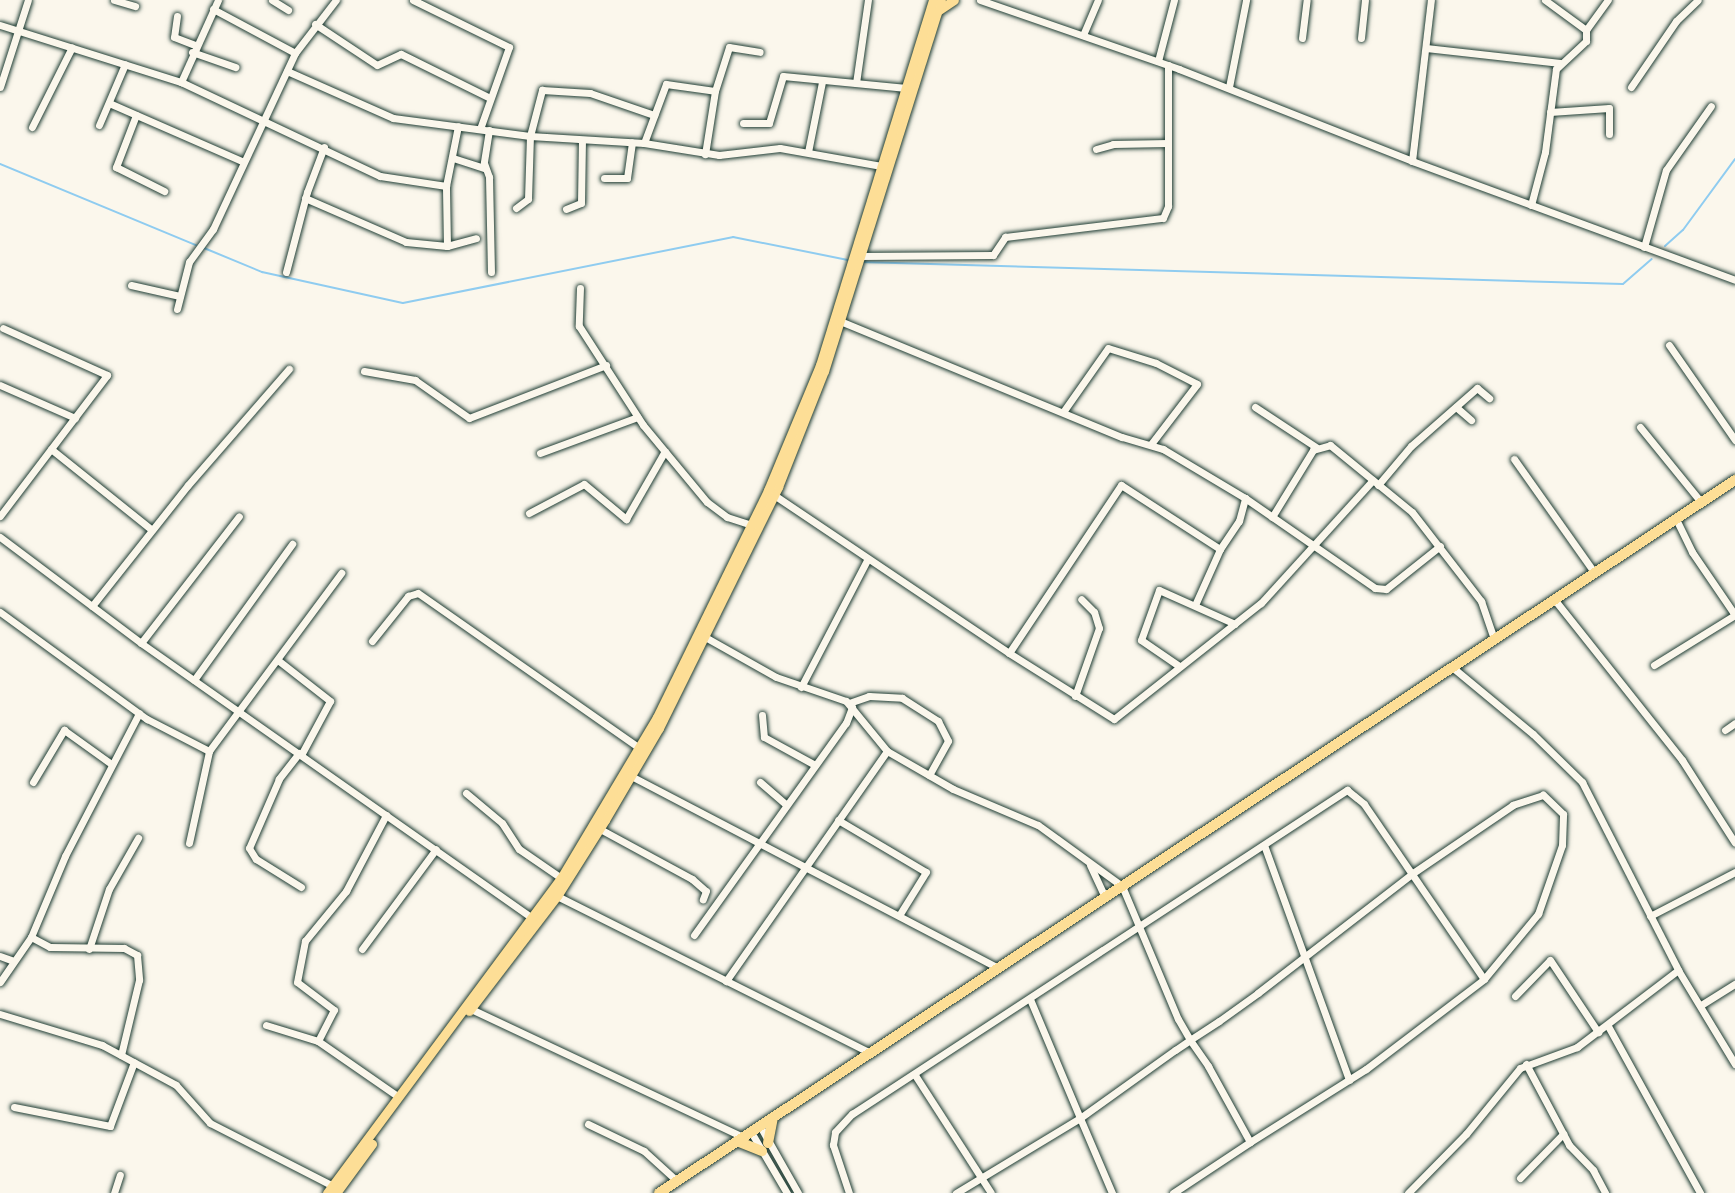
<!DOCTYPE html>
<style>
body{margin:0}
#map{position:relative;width:1735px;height:1193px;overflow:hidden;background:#fbf7ec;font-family:"Patrick Hand",sans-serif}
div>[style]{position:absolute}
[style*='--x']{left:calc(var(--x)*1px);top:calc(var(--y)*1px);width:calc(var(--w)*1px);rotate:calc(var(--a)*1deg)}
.stream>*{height:2px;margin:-1px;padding:0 1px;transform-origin:1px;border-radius:1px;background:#8fccf0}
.roads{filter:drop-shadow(0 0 2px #1f3d34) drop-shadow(0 0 2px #1f3d34)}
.minor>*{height:7px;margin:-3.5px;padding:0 3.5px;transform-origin:3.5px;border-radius:3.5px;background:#fbf7ec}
.major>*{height:9px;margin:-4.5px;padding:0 4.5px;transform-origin:4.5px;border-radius:4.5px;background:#fdde96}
.highway>*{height:10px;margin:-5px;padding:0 5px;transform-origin:5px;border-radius:5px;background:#fdde96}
span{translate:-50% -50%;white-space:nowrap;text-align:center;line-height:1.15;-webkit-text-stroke:7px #fbf7ec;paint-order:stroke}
</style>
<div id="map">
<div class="stream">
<i style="--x:0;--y:164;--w:212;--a:22.5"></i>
<i style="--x:1665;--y:246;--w:24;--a:-42"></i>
<i style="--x:1683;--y:230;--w:88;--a:-53.8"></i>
<i style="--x:204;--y:248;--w:63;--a:22.5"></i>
<i style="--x:262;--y:272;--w:144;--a:12.4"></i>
<i style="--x:403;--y:303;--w:337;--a:-11.3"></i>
<i style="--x:733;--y:237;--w:117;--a:11.3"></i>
<i style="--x:860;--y:262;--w:763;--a:1.65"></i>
<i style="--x:1623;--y:284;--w:38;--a:-41"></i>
</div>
<div class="roads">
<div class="minor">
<i style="--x:114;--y:0;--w:22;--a:16"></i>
<i style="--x:272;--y:0;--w:19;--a:32"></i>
<i style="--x:413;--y:0;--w:107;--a:26.1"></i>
<i style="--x:509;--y:47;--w:87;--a:109.5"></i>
<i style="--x:980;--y:0;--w:211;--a:19.1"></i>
<i style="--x:1179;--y:69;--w:251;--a:21.5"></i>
<i style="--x:1412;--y:161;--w:344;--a:20.2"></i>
<i style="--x:1545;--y:0;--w:51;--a:36.2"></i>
<i style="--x:213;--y:9;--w:93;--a:28.2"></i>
<i style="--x:177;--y:16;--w:21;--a:98"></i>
<i style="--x:174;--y:37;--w:22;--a:21"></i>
<i style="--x:315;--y:24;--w:74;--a:33.5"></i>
<i style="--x:377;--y:65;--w:26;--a:-25"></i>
<i style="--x:401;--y:54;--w:99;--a:26.3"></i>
<i style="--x:0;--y:25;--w:190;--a:17.5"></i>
<i style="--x:181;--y:82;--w:220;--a:25.3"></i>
<i style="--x:380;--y:176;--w:67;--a:8.6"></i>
<i style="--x:1083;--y:35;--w:38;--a:-67"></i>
<i style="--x:1302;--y:38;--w:38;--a:-83"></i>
<i style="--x:1361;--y:38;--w:38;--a:-84"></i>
<i style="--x:1426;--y:48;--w:135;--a:6.4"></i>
<i style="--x:192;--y:52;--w:46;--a:19.2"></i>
<i style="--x:1158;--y:61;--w:63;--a:-75.3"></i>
<i style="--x:287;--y:71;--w:116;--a:23.9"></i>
<i style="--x:393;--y:118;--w:138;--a:7.5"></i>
<i style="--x:530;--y:136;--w:114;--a:3.5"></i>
<i style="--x:644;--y:143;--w:76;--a:9.1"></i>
<i style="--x:719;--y:155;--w:61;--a:-6.5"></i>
<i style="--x:780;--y:148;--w:103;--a:10.1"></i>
<i style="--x:181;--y:82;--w:90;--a:-65.7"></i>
<i style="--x:856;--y:83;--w:84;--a:-81.8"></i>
<i style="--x:0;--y:87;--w:91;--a:-72.2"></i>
<i style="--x:1229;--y:87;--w:89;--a:-78.9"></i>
<i style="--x:1631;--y:87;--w:80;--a:-55.7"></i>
<i style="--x:1676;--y:21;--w:30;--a:-44"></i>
<i style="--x:715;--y:91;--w:46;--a:-72.3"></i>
<i style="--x:729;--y:47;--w:31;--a:9"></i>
<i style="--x:109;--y:103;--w:147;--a:23.6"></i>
<i style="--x:1550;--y:112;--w:59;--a:-3.9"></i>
<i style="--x:1609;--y:108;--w:26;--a:90"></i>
<i style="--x:136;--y:115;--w:56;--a:111"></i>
<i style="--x:116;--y:167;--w:54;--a:26.6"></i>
<i style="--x:743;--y:123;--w:26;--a:0"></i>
<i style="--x:769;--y:123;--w:49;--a:-73.4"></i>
<i style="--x:783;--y:76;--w:124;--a:5.6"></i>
<i style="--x:99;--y:125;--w:66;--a:-66.9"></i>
<i style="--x:32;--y:127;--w:89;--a:-63.4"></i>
<i style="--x:489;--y:130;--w:33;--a:99"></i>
<i style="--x:484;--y:163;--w:15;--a:70"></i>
<i style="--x:489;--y:177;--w:95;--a:88.8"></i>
<i style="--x:644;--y:143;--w:63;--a:-69.6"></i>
<i style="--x:666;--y:84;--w:49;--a:8.1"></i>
<i style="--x:715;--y:91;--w:64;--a:99"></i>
<i style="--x:1096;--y:149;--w:18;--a:-16"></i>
<i style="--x:1113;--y:144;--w:55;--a:-1"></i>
<i style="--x:808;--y:152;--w:71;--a:-78.7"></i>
<i style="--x:453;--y:158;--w:33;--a:18"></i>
<i style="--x:1412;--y:161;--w:162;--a:-83.3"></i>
<i style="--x:604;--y:178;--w:23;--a:0"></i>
<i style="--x:627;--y:178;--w:36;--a:-82"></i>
<i style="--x:305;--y:198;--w:110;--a:23.5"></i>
<i style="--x:406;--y:242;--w:41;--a:5.6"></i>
<i style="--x:447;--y:246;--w:60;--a:-91"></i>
<i style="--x:446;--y:186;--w:61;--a:-78.7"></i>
<i style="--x:1531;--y:205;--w:55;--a:-75.2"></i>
<i style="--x:1545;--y:152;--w:84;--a:-82.5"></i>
<i style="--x:1556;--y:69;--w:41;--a:-43"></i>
<i style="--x:1586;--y:41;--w:11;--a:-90"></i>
<i style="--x:1586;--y:30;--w:37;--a:-54"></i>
<i style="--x:516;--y:208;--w:15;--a:-37"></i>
<i style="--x:528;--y:199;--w:63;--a:-88.2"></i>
<i style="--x:530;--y:136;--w:48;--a:-75.4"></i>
<i style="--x:542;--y:90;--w:48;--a:3.6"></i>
<i style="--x:590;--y:93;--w:68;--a:19"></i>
<i style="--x:566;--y:209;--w:16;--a:-22"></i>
<i style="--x:581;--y:203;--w:62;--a:-89.1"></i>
<i style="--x:447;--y:246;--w:30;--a:-15"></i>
<i style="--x:1644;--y:247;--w:80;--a:-74.1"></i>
<i style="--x:1666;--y:170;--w:78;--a:-54.9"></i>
<i style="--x:860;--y:256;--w:133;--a:-0.4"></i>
<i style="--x:993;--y:255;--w:22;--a:-56"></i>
<i style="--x:1005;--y:237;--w:159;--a:-6.9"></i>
<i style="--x:1163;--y:218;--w:13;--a:-67"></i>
<i style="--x:1168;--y:206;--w:141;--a:-90"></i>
<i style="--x:286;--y:272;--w:83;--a:-75.3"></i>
<i style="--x:307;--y:192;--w:48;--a:-69.3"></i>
<i style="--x:131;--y:285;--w:50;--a:12.7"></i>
<i style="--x:580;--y:288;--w:38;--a:92"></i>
<i style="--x:579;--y:326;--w:118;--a:57.1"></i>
<i style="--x:643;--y:425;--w:100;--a:50.3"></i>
<i style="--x:707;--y:502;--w:25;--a:37"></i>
<i style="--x:727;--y:517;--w:26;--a:18"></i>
<i style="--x:177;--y:309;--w:49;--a:-75.7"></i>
<i style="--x:189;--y:262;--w:41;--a:-54"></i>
<i style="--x:213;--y:229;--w:194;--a:-65"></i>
<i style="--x:295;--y:53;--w:67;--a:-52.3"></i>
<i style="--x:840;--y:321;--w:305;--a:22.4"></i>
<i style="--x:1122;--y:437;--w:43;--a:16.3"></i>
<i style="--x:1163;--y:449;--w:96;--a:30.9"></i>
<i style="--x:1245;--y:498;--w:158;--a:34.7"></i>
<i style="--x:1375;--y:588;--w:11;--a:5"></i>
<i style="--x:1386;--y:589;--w:69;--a:-38.5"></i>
<i style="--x:1669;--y:345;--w:116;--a:55.2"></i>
<i style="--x:364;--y:371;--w:52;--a:10"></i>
<i style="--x:415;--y:380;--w:66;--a:35.1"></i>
<i style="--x:469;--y:418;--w:147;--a:-21.1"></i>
<i style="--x:0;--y:385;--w:82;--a:23.7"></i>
<i style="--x:1255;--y:407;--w:73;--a:33.3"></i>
<i style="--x:1456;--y:407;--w:20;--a:41"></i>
<i style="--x:1063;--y:412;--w:78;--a:-54.9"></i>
<i style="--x:1108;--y:348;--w:50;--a:17.4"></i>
<i style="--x:1156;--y:363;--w:46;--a:27.1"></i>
<i style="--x:1197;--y:384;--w:76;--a:127.5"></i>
<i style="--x:1640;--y:427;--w:97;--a:50.9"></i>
<i style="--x:51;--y:449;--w:129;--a:38.7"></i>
<i style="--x:540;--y:453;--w:104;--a:-20.2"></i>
<i style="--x:1514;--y:459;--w:138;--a:54.7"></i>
<i style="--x:1378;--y:485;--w:51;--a:-49.8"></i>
<i style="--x:1411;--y:446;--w:88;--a:-41.3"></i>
<i style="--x:1477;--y:388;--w:16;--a:40"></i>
<i style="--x:774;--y:495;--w:283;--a:33.9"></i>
<i style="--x:1009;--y:653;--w:202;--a:-56.3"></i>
<i style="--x:1121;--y:485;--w:118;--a:32.9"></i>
<i style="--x:1220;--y:549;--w:34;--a:-56"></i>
<i style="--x:1239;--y:521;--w:24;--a:-75"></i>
<i style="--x:529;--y:513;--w:62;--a:-27.8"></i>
<i style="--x:584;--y:484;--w:55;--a:39.8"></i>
<i style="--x:626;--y:519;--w:78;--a:-60.2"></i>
<i style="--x:0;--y:516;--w:177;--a:-52.8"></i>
<i style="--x:107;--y:375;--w:114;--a:-155.7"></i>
<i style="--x:1272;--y:517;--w:79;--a:-58.5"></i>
<i style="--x:1313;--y:450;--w:18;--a:-16"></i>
<i style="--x:1330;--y:445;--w:106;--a:39.3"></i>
<i style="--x:1412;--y:512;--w:113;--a:52.2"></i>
<i style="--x:1481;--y:601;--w:40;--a:71.1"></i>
<i style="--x:1676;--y:519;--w:37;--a:64"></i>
<i style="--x:1692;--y:552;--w:76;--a:55.7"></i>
<i style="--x:0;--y:537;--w:176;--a:36.9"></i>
<i style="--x:141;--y:643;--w:477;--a:35.1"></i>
<i style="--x:1554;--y:599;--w:206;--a:51.5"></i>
<i style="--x:1682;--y:760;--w:98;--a:57.4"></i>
<i style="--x:1195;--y:605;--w:61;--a:-65.9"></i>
<i style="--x:92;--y:606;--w:154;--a:-51.6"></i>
<i style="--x:188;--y:485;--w:154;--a:-49"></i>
<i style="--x:0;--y:612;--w:182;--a:36.1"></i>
<i style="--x:147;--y:719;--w:70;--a:27.3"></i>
<i style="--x:209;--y:751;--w:222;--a:-53.4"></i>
<i style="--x:705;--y:637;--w:81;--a:29.4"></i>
<i style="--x:776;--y:677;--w:74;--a:18.9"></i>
<i style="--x:846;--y:701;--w:65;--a:50.6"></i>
<i style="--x:887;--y:751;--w:281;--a:125"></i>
<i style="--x:372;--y:641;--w:58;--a:-51.3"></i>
<i style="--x:408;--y:596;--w:10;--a:-17"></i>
<i style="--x:418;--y:593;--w:274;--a:35"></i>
<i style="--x:141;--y:643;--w:160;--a:-52.3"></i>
<i style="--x:1009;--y:653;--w:124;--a:32.2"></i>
<i style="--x:1114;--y:719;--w:187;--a:-38.3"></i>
<i style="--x:1261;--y:603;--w:166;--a:-47.7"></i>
<i style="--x:279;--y:661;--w:65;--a:38.1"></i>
<i style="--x:330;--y:701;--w:61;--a:118.2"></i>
<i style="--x:1654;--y:665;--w:95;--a:-31.7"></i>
<i style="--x:1179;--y:666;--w:46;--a:-145.6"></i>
<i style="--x:1141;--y:640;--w:53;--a:-70.2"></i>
<i style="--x:1159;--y:590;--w:83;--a:24.1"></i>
<i style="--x:1452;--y:667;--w:105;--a:39.6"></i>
<i style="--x:1533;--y:734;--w:69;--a:44.4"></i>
<i style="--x:1582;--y:782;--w:211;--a:62.9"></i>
<i style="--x:1678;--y:970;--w:110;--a:58.8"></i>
<i style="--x:194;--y:680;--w:168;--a:-54.2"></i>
<i style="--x:801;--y:687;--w:143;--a:-62.5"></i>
<i style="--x:1075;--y:696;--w:72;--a:-70.6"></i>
<i style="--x:1099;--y:628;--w:17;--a:-107"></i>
<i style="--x:1094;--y:612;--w:18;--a:-135"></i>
<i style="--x:849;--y:703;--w:21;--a:-19"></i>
<i style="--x:869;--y:696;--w:33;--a:3"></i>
<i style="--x:902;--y:698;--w:43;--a:32.6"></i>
<i style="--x:938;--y:721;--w:22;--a:63"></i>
<i style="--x:948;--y:741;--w:39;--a:119"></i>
<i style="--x:762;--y:715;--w:22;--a:85"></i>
<i style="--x:764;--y:737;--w:58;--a:28.8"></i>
<i style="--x:1725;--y:730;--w:12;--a:-35"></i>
<i style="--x:887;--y:751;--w:76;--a:29.9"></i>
<i style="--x:953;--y:789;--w:92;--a:23"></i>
<i style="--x:1038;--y:825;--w:104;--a:36"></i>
<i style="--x:1122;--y:886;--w:144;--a:67.2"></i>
<i style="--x:1178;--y:1019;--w:24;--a:60"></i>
<i style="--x:1190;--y:1040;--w:32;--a:55"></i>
<i style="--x:1208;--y:1066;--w:87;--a:61.1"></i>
<i style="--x:1250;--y:1142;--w:137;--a:-32.2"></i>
<i style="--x:1366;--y:1069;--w:148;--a:-37.3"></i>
<i style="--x:1484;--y:979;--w:85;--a:-50.3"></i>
<i style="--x:1538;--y:914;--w:73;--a:-70.8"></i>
<i style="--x:1562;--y:845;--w:31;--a:-88"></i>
<i style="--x:1563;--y:814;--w:28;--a:-136"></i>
<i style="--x:1543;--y:795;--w:32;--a:162"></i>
<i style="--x:1513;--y:805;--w:121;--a:145.8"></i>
<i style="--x:1413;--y:873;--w:196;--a:142.3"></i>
<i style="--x:1258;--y:993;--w:48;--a:144.3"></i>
<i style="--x:1219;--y:1021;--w:35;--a:147"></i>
<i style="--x:1190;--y:1040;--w:18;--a:146"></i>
<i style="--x:1175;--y:1050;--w:117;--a:144.4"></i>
<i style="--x:1080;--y:1118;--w:129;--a:-112.8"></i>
<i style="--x:299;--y:753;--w:33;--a:128"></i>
<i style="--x:279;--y:779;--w:75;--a:113.5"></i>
<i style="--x:249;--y:848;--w:13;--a:58"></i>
<i style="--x:256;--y:859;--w:53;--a:31.9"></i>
<i style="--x:631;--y:776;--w:414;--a:27.6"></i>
<i style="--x:33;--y:782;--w:61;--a:-59.2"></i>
<i style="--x:64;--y:730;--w:57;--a:35.7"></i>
<i style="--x:760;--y:782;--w:35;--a:41"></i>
<i style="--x:466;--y:793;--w:47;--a:39.8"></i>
<i style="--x:502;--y:823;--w:31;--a:57"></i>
<i style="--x:519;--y:849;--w:51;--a:34.6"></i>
<i style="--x:838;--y:820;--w:102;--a:30.6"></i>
<i style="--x:926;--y:872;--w:49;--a:121.8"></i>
<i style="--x:600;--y:829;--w:105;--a:28.5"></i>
<i style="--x:692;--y:879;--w:18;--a:41"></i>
<i style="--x:706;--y:891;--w:9;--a:111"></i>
<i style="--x:189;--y:843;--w:94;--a:-77.7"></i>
<i style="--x:1264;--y:845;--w:250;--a:70.1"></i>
<i style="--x:1090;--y:865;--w:35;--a:65"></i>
<i style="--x:555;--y:895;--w:352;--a:26.6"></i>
<i style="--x:1650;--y:916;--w:96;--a:-27.4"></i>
<i style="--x:694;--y:935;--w:261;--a:-54.4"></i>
<i style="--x:846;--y:723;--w:17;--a:-69"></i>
<i style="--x:31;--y:937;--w:21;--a:28"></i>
<i style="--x:50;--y:947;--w:74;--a:0.8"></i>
<i style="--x:124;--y:948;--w:15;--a:28"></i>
<i style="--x:137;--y:955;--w:25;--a:85"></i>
<i style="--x:139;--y:980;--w:77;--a:103.5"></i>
<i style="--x:89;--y:949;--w:63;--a:-71.6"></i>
<i style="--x:109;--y:889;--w:59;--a:-60.4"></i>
<i style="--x:362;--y:949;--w:124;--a:-53.5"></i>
<i style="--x:0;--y:956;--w:12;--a:20"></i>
<i style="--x:0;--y:982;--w:55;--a:-55.4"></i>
<i style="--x:31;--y:937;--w:88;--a:-67.2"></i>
<i style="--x:65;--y:856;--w:161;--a:-62.6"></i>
<i style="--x:1515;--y:996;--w:50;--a:-45.8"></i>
<i style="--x:1550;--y:960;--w:87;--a:56.3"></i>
<i style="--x:1701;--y:1005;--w:40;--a:-32"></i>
<i style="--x:471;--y:1009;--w:301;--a:25.2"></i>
<i style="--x:0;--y:1014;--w:107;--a:16.9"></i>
<i style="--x:102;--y:1045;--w:84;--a:28.4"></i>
<i style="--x:176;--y:1085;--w:51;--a:48.2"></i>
<i style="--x:210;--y:1123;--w:138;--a:27.1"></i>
<i style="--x:266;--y:1025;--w:54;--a:17.1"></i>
<i style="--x:318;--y:1041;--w:98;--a:34.7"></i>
<i style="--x:1608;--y:1026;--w:191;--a:61.1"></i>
<i style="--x:318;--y:1041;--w:35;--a:-63"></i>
<i style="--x:334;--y:1010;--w:46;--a:-142.9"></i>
<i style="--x:297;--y:982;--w:42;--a:-79"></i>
<i style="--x:305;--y:941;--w:65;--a:-50.6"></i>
<i style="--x:346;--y:891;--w:86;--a:-62.2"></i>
<i style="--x:1526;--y:1064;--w:92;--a:62"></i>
<i style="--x:1569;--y:1145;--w:35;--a:46"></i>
<i style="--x:1593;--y:1170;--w:26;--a:62"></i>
<i style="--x:915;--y:1075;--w:140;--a:57.2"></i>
<i style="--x:14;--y:1107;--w:98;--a:11.2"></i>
<i style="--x:110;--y:1126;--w:68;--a:-69.4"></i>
<i style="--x:588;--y:1124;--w:62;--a:25.7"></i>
<i style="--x:644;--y:1151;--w:45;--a:42.3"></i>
<i style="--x:760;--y:1126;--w:77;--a:60.4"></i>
<i style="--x:751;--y:1132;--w:71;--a:59.5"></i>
<i style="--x:1520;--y:1178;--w:62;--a:-45.7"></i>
<i style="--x:114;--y:1193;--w:19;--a:-72"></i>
<i style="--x:849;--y:1193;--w:51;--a:-108.4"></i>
<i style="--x:833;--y:1145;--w:13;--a:-81"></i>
<i style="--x:835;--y:1132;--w:25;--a:-47"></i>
<i style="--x:852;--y:1114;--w:592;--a:-33.21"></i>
<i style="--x:1347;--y:790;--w:22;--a:39"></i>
<i style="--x:1364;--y:804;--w:212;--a:55.6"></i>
<i style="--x:956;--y:1193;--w:145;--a:-31.2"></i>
<i style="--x:1080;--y:1118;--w:82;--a:66.9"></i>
<i style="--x:1173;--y:1193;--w:92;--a:-33.5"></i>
<i style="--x:1408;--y:1193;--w:83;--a:-45.5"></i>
<i style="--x:1466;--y:1134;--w:85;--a:-50.7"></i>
<i style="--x:1520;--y:1068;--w:61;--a:-20.2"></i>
<i style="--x:1577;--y:1047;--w:127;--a:-37.3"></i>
</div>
<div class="major">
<i style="--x:939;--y:10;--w:18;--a:-34"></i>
<i style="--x:469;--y:1011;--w:145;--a:-52.6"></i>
<i style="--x:557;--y:896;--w:90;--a:-57.7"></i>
<i style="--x:605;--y:820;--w:107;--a:-59.6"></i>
<i style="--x:659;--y:728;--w:269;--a:-63.7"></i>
<i style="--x:778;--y:487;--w:125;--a:-68.4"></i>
<i style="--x:824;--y:371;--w:389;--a:-72.5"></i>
<i style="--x:327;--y:1193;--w:392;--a:-53.4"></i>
<i style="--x:561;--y:878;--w:187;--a:-59.2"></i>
<i style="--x:657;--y:717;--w:253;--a:-63.9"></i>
<i style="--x:768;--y:490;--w:135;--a:-67.4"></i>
<i style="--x:820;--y:365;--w:382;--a:-72.8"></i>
<i style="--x:336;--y:1193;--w:61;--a:-53.7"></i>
</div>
<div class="highway">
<i style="--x:737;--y:1141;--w:27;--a:22"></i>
<i style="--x:768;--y:1143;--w:26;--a:-79"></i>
<i style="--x:659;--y:1193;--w:1291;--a:-33.53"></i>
</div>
</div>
</div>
